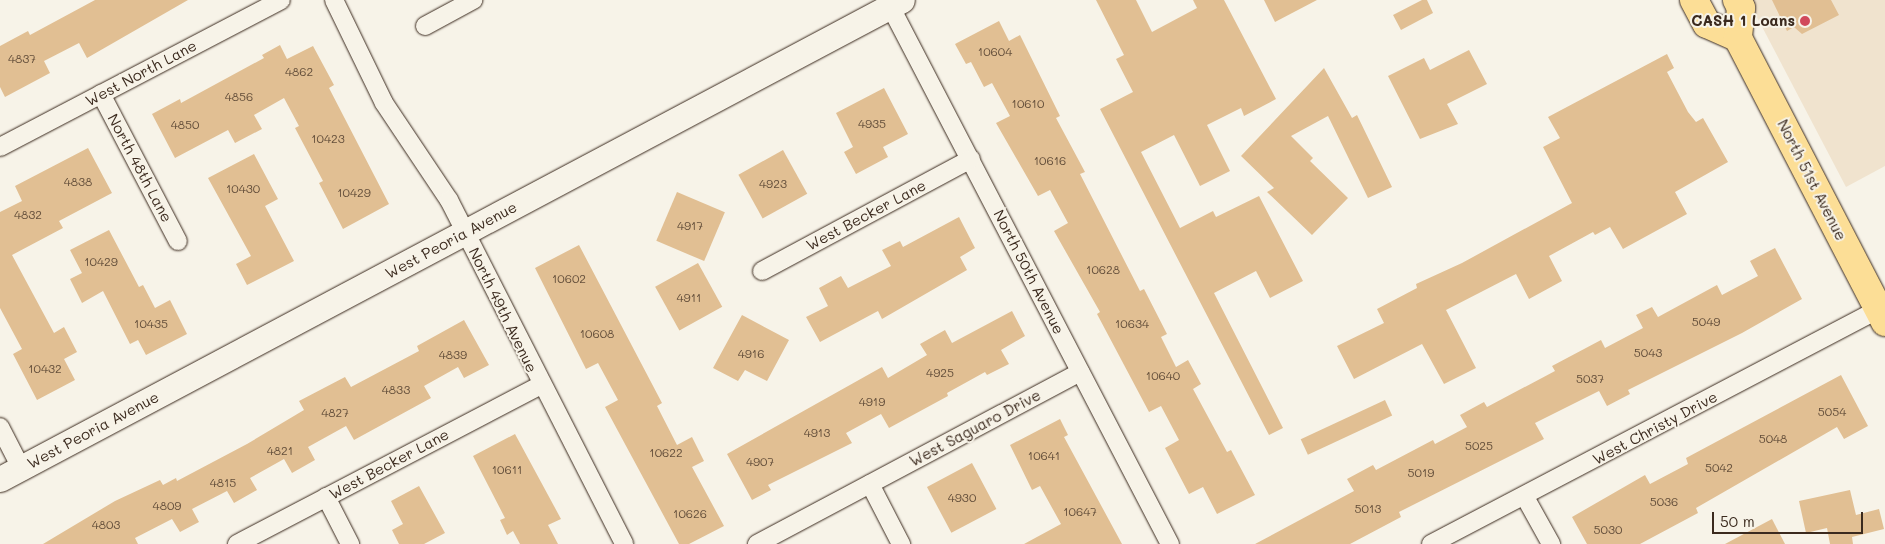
<!DOCTYPE html>
<style>
body{margin:0}
#map{position:relative;width:1885px;height:544px;overflow:hidden;background:#f7f3e8;font-family:Mali,sans-serif}
div>[style]{position:absolute}
[style*='--x']{left:calc(var(--x)*1px);top:calc(var(--y)*1px);width:calc(var(--w)*1px);rotate:calc(var(--a)*1deg)}
.built>*{inset:0;background:#f0e3ce}
.building>*{inset:0;background:#e1bf93;transform-origin:0 0}
.roads{filter:drop-shadow(0 0 1px #3b2a1e) drop-shadow(0 0 1px #3b2a1e)}
.minor>*{height:18px;margin:-9px;padding:0 9px;transform-origin:9px;border-radius:9px;background:#f7f3e8}
.secondary>*{height:25px;margin:-12.5px;padding:0 12.5px;transform-origin:12.5px;border-radius:12.5px;background:#f7f3e8}
.primary>*{height:28px;margin:-14px;padding:0 14px;transform-origin:14px;border-radius:14px;background:#fcde96}
.dots>*{width:14px;height:14px;translate:-50% -50%;box-sizing:border-box;border:2px solid #f7f3e8;border-radius:50%}
span{translate:-50% -50%;white-space:nowrap;text-align:center;line-height:1.15;-webkit-text-stroke:4px #f7f3e8;paint-order:stroke}
.number-label{font-size:12px;color:#644f3b}
.number-label span{-webkit-text-stroke-width:0}
.poi-label{font-size:15px;color:#3b2a1e;font-weight:700}
.right{translate:-100% -50%;text-align:right}
.street-label{font-size:15px;color:#3b2a1e}
.scale{position:absolute;left:1712px;top:512px;width:151px;height:22px;box-sizing:border-box;border:2px solid #3b2a1e;border-top:0;padding-left:6px;font-size:15px;line-height:18px;white-space:nowrap;color:#3b2a1e;-webkit-text-stroke:4px #f7f3e8;paint-order:stroke}
</style>
<div id="map">
<div class="built">
<i style="clip-path:polygon(1748px 0,1885px 0,1885px 166px,1846px 187px)"></i>
</div>
<div class="building">
<i style="clip-path:polygon(95px 0,188px 0,87px 58px,79px 43px,44px 61px,50px 73px,5px 97px,0 87px,0 46px,28px 31px,30px 35px)"></i>
<i style="clip-path:polygon(1096px 0,1136px 0,1152px 32px,1197px 8px,1193px 0,1224px 0,1276px 99px,1244px 116px,1241px 108px,1207px 125px,1230px 171px,1200px 186px,1174px 135px,1141px 152px,1180px 228px,1213px 211px,1216px 217px,1259px 196px,1303px 281px,1270px 298px,1256px 271px,1214px 293px,1283px 428px,1269px 435px,1100px 109px,1133px 92px,1116px 59px,1124px 55px)"></i>
<i style="clip-path:polygon(1264px 0,1317px 0,1275px 22px)"></i>
<i style="clip-path:polygon(1422px 0,1427px 0,1433px 13px,1401px 30px,1393px 15px)"></i>
<i style="clip-path:polygon(1772px 0,1831px 0,1839px 15px,1802px 34px,1794px 27px,1787px 31px)"></i>
<i style="clip-path:polygon(999px 21px,1009px 41px,1020px 35px,1060px 116px,1056px 118px,1085px 172px,1080px 174px,1140px 291px,1144px 289px,1167px 334px,1161px 337px,1176px 367px,1188px 360px,1201px 384px,1193px 389px,1227px 452px,1231px 450px,1255px 495px,1217px 514px,1203px 487px,1189px 494px,1165px 448px,1179px 440px,1161px 406px,1149px 412px,1097px 314px,1100px 312px,1054px 231px,1068px 223px,1050px 190px,1038px 196px,996px 123px,1010px 116px,992px 83px,984px 87px,971px 62px,966px 64px,955px 44px)"></i>
<i style="clip-path:polygon(280px 45px,287px 59px,313px 46px,334px 85px,329px 88px,389px 204px,343px 229px,319px 183px,323px 181px,295px 128px,299px 126px,284px 98px,254px 115px,262px 129px,235px 143px,228px 130px,175px 158px,152px 114px,180px 99px,181px 103px,264px 58px,262px 55px)"></i>
<i style="clip-path:polygon(1469px 50px,1487px 84px,1447px 104px,1458px 124px,1420px 139px,1388px 76px,1424px 58px,1430px 70px)"></i>
<i style="clip-path:polygon(1667px 54px,1674px 68px,1667px 72px,1688px 112px,1696px 122px,1703px 118px,1728px 162px,1675px 192px,1687px 214px,1623px 249px,1610px 227px,1595px 235px,1593px 232px,1549px 256px,1562px 281px,1529px 299px,1516px 274px,1446px 310px,1476px 368px,1444px 384px,1422px 344px,1354px 379px,1337px 346px,1384px 323px,1377px 309px,1417px 288px,1416px 284px,1462px 263px,1572px 203px,1543px 147px,1560px 138px,1548px 117px)"></i>
<i style="clip-path:polygon(1324px 68px,1352px 118px,1357px 115px,1392px 187px,1368px 198px,1328px 116px,1291px 136px,1313px 158px,1310px 161px,1348px 198px,1312px 235px,1267px 192px,1274px 188px,1241px 156px)"></i>
<i style="clip-path:polygon(884px 88px,908px 134px,883px 147px,888px 157px,856px 174px,844px 152px,853px 147px,836px 113px)"></i>
<i style="clip-path:polygon(88px 148px,112px 193px,59px 221px,63px 228px,12px 255px,54px 333px,64px 327px,77px 352px,64px 359px,75px 380px,37px 400px,13px 354px,22px 349px,0 308px,0 212px,22px 201px,15px 186px)"></i>
<i style="left:783px;top:150px;width:50px;height:51px;rotate:61deg"></i>
<i style="clip-path:polygon(254px 154px,278px 199px,265px 206px,294px 261px,247px 285px,236px 264px,251px 256px,208px 178px)"></i>
<i style="left:677px;top:192px;width:52px;height:53px;rotate:23deg"></i>
<i style="clip-path:polygon(959px 217px,975px 248px,960px 257px,967px 270px,882px 319px,878px 311px,820px 342px,806px 317px,828px 306px,819px 288px,841px 276px,848px 288px,891px 266px,882px 250px,900px 241px,903px 247px)"></i>
<i style="clip-path:polygon(109px 230px,139px 287px,143px 285px,155px 308px,170px 300px,187px 334px,146px 355px,138px 340px,130px 344px,103px 291px,82px 303px,70px 279px,82px 273px,70px 250px)"></i>
<i style="clip-path:polygon(579px 245px,662px 403px,657px 406px,677px 445px,692px 437px,704px 461px,692px 467px,724px 526px,689px 544px,679px 544px,605px 407px,618px 400px,598px 363px,586px 369px,535px 268px)"></i>
<i style="clip-path:polygon(1775px 248px,1802px 299px,1742px 333px,1628px 390px,1630px 394px,1607px 406px,1599px 391px,1535px 423px,1544px 439px,1399px 512px,1401px 517px,1350px 544px,1255px 544px,1354px 491px,1347px 479px,1373px 465px,1376px 470px,1433px 440px,1435px 444px,1467px 427px,1460px 415px,1484px 402px,1487px 407px,1555px 371px,1552px 366px,1601px 340px,1605px 348px,1643px 328px,1636px 315px,1652px 307px,1658px 317px,1717px 285px,1722px 295px,1758px 276px,1750px 261px)"></i>
<i style="left:698px;top:263px;width:50px;height:49px;rotate:61deg"></i>
<i style="clip-path:polygon(1012px 311px,1025px 336px,1001px 350px,1009px 364px,987px 375px,985px 372px,947px 393px,948px 396px,889px 428px,881px 414px,846px 433px,852px 443px,768px 485px,771px 490px,752px 500px,727px 454px,882px 367px,888px 378px,927px 355px,920px 344px,945px 330px,952px 343px)"></i>
<i style="clip-path:polygon(742px 315px,789px 340px,767px 381px,745px 370px,738px 381px,713px 368px)"></i>
<i style="clip-path:polygon(464px 320px,489px 365px,464px 378px,458px 367px,424px 386px,431px 398px,354px 440px,346px 426px,308px 447px,315px 460px,292px 473px,284px 459px,250px 478px,257px 490px,234px 503px,227px 491px,192px 509px,199px 522px,180px 532px,172px 519px,135px 538px,138px 544px,43px 544px,115px 501px,160px 480px,163px 485px,176px 478px,177px 481px,247px 444px,304px 410px,299px 401px,345px 377px,351px 387px,419px 351px,417px 346px)"></i>
<i style="clip-path:polygon(1841px 375px,1868px 426px,1844px 439px,1837px 427px,1696px 508px,1698px 513px,1640px 544px,1587px 544px,1572px 517px,1645px 475px,1650px 484px,1688px 464px,1686px 458px)"></i>
<i style="left:1385px;top:400px;width:17px;height:93px;rotate:65deg"></i>
<i style="clip-path:polygon(1060px 419px,1068px 435px,1064px 437px,1122px 544px,1024px 544px,1061px 524px,1040px 486px,1032px 490px,1010px 445px)"></i>
<i style="clip-path:polygon(515px 434px,561px 519px,548px 525px,558px 544px,520px 544px,513px 531px,507px 535px,500px 520px,505px 518px,473px 456px)"></i>
<i style="left:972px;top:463px;width:52px;height:51px;rotate:62deg"></i>
<i style="clip-path:polygon(419px 486px,445px 533px,424px 544px,399px 544px,392px 530px,403px 524px,391px 501px)"></i>
<i style="clip-path:polygon(1850px 490px,1856px 515px,1879px 509px,1884px 529px,1852px 537px,1853px 544px,1830px 544px,1827px 528px,1806px 533px,1799px 501px)"></i>
<i style="clip-path:polygon(1772px 519px,1785px 544px,1725px 544px)"></i>
</div>
<div class="roads">
<div class="minor">
<i style="--x:334;--y:0;--w:114;--a:64.1"></i>
<i style="--x:384;--y:103;--w:117;--a:56.2"></i>
<i style="--x:449;--y:200;--w:386;--a:63"></i>
<i style="--x:887;--y:0;--w:613;--a:62.52"></i>
<i style="--x:425;--y:26;--w:55;--a:-28.4"></i>
<i style="--x:101;--y:94;--w:166;--a:62.4"></i>
<i style="--x:0;--y:147;--w:317;--a:-27.6"></i>
<i style="--x:762;--y:271;--w:237;--a:-28.2"></i>
<i style="--x:0;--y:427;--w:46;--a:62.9"></i>
<i style="--x:870;--y:484;--w:68;--a:62.7"></i>
<i style="--x:326;--y:497;--w:53;--a:62.9"></i>
<i style="--x:1525;--y:497;--w:54;--a:61"></i>
<i style="--x:237;--y:544;--w:343;--a:-27.6"></i>
<i style="--x:757;--y:544;--w:366;--a:-28"></i>
<i style="--x:1431;--y:544;--w:506;--a:-27.68"></i>
</div>
<div class="secondary">
<i style="--x:0;--y:479;--w:1021;--a:-27.97"></i>
</div>
<div class="primary">
<i style="--x:1694;--y:0;--w:27;--a:62"></i>
<i style="--x:1707;--y:24;--w:34;--a:24"></i>
<i style="--x:1737;--y:0;--w:9;--a:63"></i>
<i style="--x:1741;--y:8;--w:30;--a:96"></i>
<i style="--x:1738;--y:38;--w:320;--a:62.6"></i>
</div>
</div>
<div class="dots">
<i style="left:1805px;top:21px;background:#d1495b"></i>
</div>
<div class="number-label">
<span style="left:995px;top:52px">10604</span>
<span style="left:22px;top:59px">4837</span>
<span style="left:299px;top:72px">4862</span>
<span style="left:239px;top:97px">4856</span>
<span style="left:1028px;top:104px">10610</span>
<span style="left:872px;top:124px">4935</span>
<span style="left:185px;top:125px">4850</span>
<span style="left:328px;top:139px">10423</span>
<span style="left:1050px;top:161px">10616</span>
<span style="left:78px;top:182px">4838</span>
<span style="left:773px;top:184px">4923</span>
<span style="left:243px;top:189px">10430</span>
<span style="left:354px;top:193px">10429</span>
<span style="left:28px;top:215px">4832</span>
<span style="left:690px;top:226px">4917</span>
<span style="left:101px;top:262px">10429</span>
<span style="left:1103px;top:270px">10628</span>
<span style="left:569px;top:279px">10602</span>
<span style="left:689px;top:298px">4911</span>
<span style="left:1706px;top:322px">5049</span>
<span style="left:151px;top:324px">10435</span>
<span style="left:1132px;top:324px">10634</span>
<span style="left:597px;top:334px">10608</span>
<span style="left:1648px;top:353px">5043</span>
<span style="left:751px;top:354px">4916</span>
<span style="left:453px;top:355px">4839</span>
<span style="left:45px;top:369px">10432</span>
<span style="left:940px;top:373px">4925</span>
<span style="left:1163px;top:376px">10640</span>
<span style="left:1590px;top:379px">5037</span>
<span style="left:396px;top:390px">4833</span>
<span style="left:872px;top:402px">4919</span>
<span style="left:1832px;top:412px">5054</span>
<span style="left:335px;top:413px">4827</span>
<span style="left:817px;top:433px">4913</span>
<span style="left:1773px;top:439px">5048</span>
<span style="left:1479px;top:446px">5025</span>
<span style="left:280px;top:451px">4821</span>
<span style="left:666px;top:453px">10622</span>
<span style="left:1044px;top:456px">10641</span>
<span style="left:760px;top:462px">4907</span>
<span style="left:1719px;top:468px">5042</span>
<span style="left:507px;top:470px">10611</span>
<span style="left:1421px;top:473px">5019</span>
<span style="left:223px;top:483px">4815</span>
<span style="left:962px;top:498px">4930</span>
<span style="left:1664px;top:502px">5036</span>
<span style="left:167px;top:506px">4809</span>
<span style="left:1368px;top:509px">5013</span>
<span style="left:1080px;top:512px">10647</span>
<span style="left:690px;top:514px">10626</span>
<span style="left:106px;top:525px">4803</span>
<span style="left:1608px;top:530px">5030</span>
</div>
<div class="poi-label">
<span class="right" style="left:1795px;top:21px">CASH 1 Loans</span>
</div>
<div class="street-label">
<span style="left:141px;top:73px;rotate:-28deg">West North Lane</span>
<span style="left:140px;top:168px;rotate:62deg">North 48th Lane</span>
<span style="left:1812px;top:180px;rotate:63deg">North 51st Avenue</span>
<span style="left:866px;top:215px;rotate:-28deg">West Becker Lane</span>
<span style="left:451px;top:240px;rotate:-28deg">West Peoria Avenue</span>
<span style="left:1029px;top:272px;rotate:63deg">North 50th Avenue</span>
<span style="left:503px;top:310px;rotate:64deg">North 49th Avenue</span>
<span style="left:975px;top:428px;rotate:-28deg">West Saguaro Drive</span>
<span style="left:1655px;top:428px;rotate:-28deg">West Christy Drive</span>
<span style="left:93px;top:430px;rotate:-28deg">West Peoria Avenue</span>
<span style="left:389px;top:464px;rotate:-28deg">West Becker Lane</span>
</div>
<div class="scale">50 m</div>
</div>
